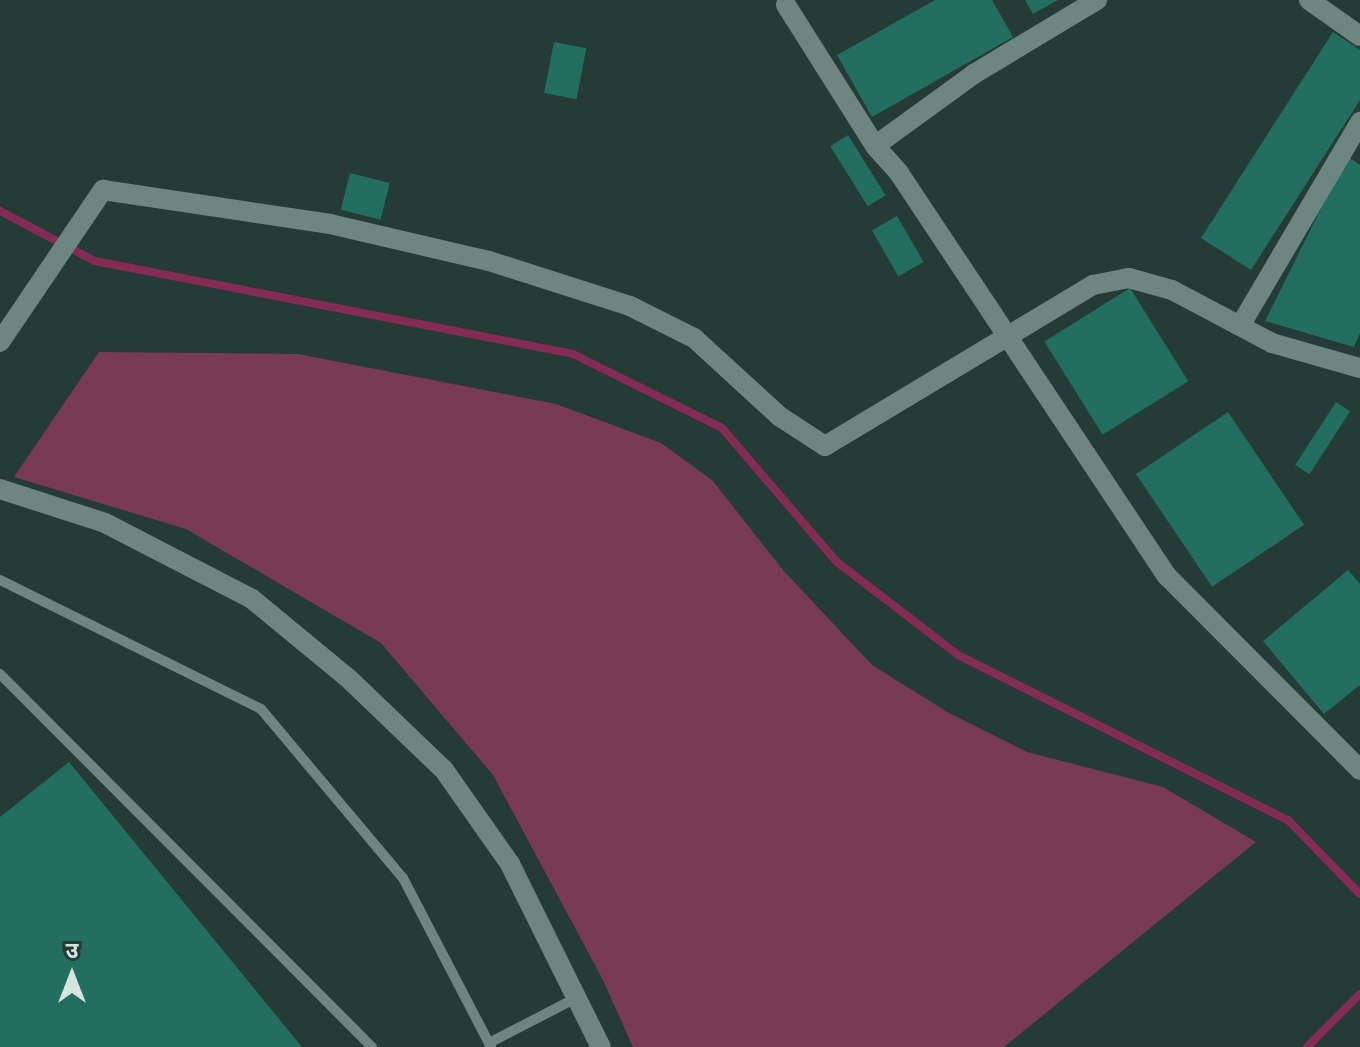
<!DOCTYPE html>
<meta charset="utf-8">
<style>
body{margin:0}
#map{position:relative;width:1360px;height:1047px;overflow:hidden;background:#253b35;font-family:"Work Sans","Noto Sans Devanagari",sans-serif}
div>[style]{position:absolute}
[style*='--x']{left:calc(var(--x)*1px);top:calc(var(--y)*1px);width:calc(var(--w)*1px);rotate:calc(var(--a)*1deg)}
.green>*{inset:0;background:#793a54}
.stream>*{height:8px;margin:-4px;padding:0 4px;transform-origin:4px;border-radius:4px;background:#852c55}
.building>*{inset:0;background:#226e5f;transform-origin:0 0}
.service>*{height:10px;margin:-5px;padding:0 5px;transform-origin:5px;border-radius:5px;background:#6e8680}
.minor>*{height:20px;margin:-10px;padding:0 10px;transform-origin:10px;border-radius:10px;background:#6e8680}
.tertiary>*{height:20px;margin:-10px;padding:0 10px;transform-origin:10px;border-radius:10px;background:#6e8680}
span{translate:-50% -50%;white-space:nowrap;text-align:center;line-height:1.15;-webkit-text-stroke:6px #253b35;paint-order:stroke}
.north{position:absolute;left:32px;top:935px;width:80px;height:80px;-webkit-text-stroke:6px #253b35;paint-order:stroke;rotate:0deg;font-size:22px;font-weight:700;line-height:32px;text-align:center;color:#d6e3df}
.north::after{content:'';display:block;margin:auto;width:28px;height:36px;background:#d6e3df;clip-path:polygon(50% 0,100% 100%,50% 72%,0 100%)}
</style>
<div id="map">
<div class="green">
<i style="clip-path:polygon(99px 352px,298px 354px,556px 404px,661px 443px,712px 480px,783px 570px,872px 665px,949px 713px,1027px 752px,1163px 787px,1256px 842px,1004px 1047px,633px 1047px,603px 980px,493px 775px,381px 643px,186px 529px,14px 477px)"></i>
</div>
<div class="stream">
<i style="--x:0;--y:211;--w:107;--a:27.8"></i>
<i style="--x:95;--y:261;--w:487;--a:11"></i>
<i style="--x:573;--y:354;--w:166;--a:26.4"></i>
<i style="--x:722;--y:428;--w:177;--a:49.4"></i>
<i style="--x:837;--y:562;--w:153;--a:37.5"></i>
<i style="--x:958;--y:655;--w:369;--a:26.6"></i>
<i style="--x:1288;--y:820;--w:103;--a:45.8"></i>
<i style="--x:1307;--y:1047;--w:75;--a:-45"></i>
</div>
<div class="building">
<i style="clip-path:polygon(935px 0,992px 0,1013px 37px,872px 117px,837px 55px)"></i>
<i style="clip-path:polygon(1025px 0,1058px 0,1033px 14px)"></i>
<i style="clip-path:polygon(1333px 32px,1360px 50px,1360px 100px,1251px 270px,1201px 238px)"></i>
<i style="left:554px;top:42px;width:33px;height:52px;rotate:11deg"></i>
<i style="left:848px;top:135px;width:71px;height:21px;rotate:58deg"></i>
<i style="clip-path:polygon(1347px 156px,1360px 165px,1360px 333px,1354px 347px,1265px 321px)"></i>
<i style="left:350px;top:173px;width:41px;height:38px;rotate:14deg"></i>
<i style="left:897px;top:216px;width:53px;height:29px;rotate:60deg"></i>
<i style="left:1130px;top:288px;width:110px;height:101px;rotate:58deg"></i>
<i style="left:1336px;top:402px;width:17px;height:75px;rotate:33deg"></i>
<i style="left:1228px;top:412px;width:136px;height:111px;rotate:56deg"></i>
<i style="clip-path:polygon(1348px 570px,1360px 584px,1360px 685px,1324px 714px,1263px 641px)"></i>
<i style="clip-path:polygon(69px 762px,302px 1047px,0 1047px,0 817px)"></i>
</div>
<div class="service">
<i style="--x:0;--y:580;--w:291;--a:26.3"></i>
<i style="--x:261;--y:709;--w:221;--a:50"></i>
<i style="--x:403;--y:878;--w:191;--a:62.5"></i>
<i style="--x:0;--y:674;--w:527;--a:45.08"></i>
<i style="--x:489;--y:1043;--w:98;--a:-27.3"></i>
</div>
<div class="minor">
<i style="--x:1097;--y:0;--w:144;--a:149"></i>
<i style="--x:974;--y:74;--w:122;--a:144"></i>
<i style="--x:875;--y:146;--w:36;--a:48"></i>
<i style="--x:899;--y:173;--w:484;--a:56.4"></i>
<i style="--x:1167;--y:576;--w:274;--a:45.1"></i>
<i style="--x:1309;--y:0;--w:62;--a:35.2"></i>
<i style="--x:786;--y:5;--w:167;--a:57.7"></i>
<i style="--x:1240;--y:326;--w:237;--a:-59.5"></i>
<i style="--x:0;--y:342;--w:184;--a:-55.9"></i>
<i style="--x:103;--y:190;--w:230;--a:8.5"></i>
<i style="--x:330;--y:224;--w:163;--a:13.1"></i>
<i style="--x:489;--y:261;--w:148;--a:17.7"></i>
<i style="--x:630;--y:306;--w:72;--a:26.6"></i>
<i style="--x:694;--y:338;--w:115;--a:42.5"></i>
<i style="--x:779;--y:416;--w:55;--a:33.1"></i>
<i style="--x:825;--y:446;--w:313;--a:-31"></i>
<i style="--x:1093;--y:285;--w:37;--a:-11"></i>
<i style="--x:1129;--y:278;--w:45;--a:15.6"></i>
<i style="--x:1172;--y:290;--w:113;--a:27.9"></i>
<i style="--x:1272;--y:343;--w:91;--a:15.9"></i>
</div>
<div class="tertiary">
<i style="--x:0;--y:489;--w:110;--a:17.9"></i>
<i style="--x:105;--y:523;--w:165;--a:27.3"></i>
<i style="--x:252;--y:599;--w:124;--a:39.5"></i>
<i style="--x:348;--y:678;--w:133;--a:43.8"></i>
<i style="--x:444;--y:770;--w:115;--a:54.9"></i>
<i style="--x:510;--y:864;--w:204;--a:63.6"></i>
</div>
<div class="north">उ</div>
</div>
